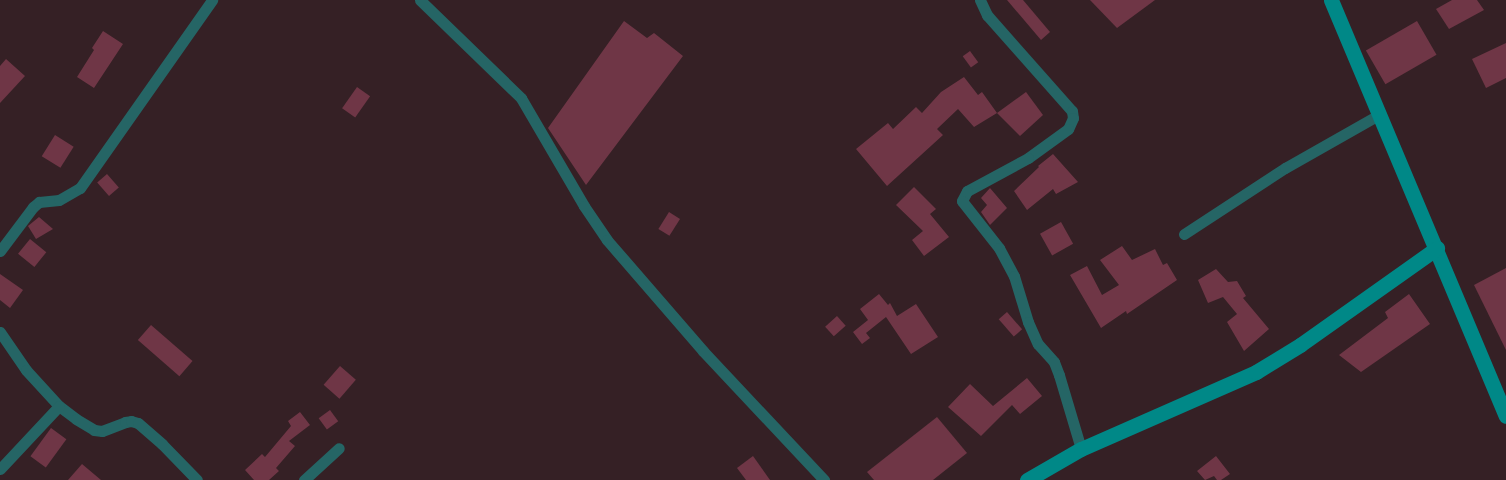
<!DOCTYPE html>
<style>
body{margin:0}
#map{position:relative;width:1506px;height:480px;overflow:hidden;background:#352025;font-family:Arial,sans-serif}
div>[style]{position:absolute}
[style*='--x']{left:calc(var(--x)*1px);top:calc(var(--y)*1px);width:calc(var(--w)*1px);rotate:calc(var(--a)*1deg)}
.building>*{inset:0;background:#6f3646;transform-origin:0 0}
.street>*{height:11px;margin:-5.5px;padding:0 5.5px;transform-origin:5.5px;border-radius:5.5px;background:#256565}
.secondary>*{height:15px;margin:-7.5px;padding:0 7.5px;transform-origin:7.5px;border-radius:7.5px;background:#008887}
span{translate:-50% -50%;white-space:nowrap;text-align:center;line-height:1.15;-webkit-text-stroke:5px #352025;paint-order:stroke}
</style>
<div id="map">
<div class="building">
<i style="clip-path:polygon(1007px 0,1023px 0,1050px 32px,1041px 40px)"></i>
<i style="clip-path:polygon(1090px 0,1155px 0,1117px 28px)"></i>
<i style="clip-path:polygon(1452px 0,1477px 0,1484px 10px,1449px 29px,1436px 9px)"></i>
<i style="clip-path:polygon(624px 21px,647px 38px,654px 33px,683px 56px,586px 185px,548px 128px)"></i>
<i style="left:1417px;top:21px;width:39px;height:59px;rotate:60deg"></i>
<i style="clip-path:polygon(103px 31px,123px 44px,94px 88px,77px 77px,94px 50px,92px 48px)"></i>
<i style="clip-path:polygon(1506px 43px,1506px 78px,1486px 88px,1472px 59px)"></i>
<i style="left:970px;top:51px;width:14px;height:9px;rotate:54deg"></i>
<i style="clip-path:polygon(6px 59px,25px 76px,0 103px,0 66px)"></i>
<i style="clip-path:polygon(964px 77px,978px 95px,982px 92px,997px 113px,974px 127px,958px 109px,937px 129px,943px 135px,887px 186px,856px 149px,888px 123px,893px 129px,916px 107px,922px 113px,941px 92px)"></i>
<i style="left:357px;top:87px;width:16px;height:26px;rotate:35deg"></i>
<i style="clip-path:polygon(1026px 92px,1043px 115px,1020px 136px,997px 113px)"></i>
<i style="left:55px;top:135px;width:22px;height:25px;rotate:32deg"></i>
<i style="clip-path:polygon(1053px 154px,1078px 182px,1056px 194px,1053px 189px,1027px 210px,1014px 191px,1039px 167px,1038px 166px)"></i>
<i style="left:107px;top:174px;width:18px;height:13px;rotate:49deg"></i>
<i style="clip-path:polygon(914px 187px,936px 209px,930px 214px,949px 237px,924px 256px,912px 240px,923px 231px,896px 205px)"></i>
<i style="clip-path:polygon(990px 188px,1007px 208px,990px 225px,981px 212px,987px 205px,981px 198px)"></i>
<i style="left:669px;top:212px;width:13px;height:20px;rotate:32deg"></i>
<i style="clip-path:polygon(39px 217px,53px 229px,36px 239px,28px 226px)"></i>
<i style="left:1061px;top:222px;width:25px;height:24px;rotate:61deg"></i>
<i style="left:30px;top:239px;width:21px;height:19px;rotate:39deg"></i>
<i style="clip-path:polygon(1122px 246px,1132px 260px,1155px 249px,1163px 265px,1167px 263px,1177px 280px,1127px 314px,1126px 311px,1101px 328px,1070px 275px,1087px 266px,1102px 295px,1119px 285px,1100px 260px)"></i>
<i style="clip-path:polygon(1506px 268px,1506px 350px,1474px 285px)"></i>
<i style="clip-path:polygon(1216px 269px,1228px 282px,1237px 281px,1246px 296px,1243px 298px,1269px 329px,1244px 351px,1227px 322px,1237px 314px,1223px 297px,1208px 303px,1198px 280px)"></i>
<i style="clip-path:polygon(0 274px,23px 290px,10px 308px,0 300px)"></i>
<i style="clip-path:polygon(879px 294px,888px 305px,890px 303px,897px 316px,916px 304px,938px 337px,911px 354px,886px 317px,866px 333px,870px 338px,862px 344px,853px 332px,868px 320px,860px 309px)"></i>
<i style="clip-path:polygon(1409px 294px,1430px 324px,1361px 372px,1339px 355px,1388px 318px,1385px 312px)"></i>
<i style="left:1007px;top:312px;width:23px;height:11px;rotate:49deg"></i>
<i style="left:837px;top:316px;width:13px;height:16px;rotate:48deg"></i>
<i style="left:151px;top:325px;width:55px;height:20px;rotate:41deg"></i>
<i style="left:340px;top:366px;width:21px;height:25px;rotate:41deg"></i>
<i style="clip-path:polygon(1027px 378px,1042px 396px,1020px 414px,1012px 405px,981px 436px,948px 407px,970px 384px,993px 406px)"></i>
<i style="left:330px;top:410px;width:14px;height:14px;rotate:54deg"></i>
<i style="clip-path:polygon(300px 412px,310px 425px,289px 441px,295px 446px,276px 468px,279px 471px,269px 480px,254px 480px,245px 470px,262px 454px,265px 457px,291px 426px,288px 421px)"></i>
<i style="clip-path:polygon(937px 417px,967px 453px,933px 480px,874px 480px,867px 472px)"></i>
<i style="left:51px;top:428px;width:19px;height:35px;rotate:36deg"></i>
<i style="clip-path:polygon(753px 456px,770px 480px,746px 480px,737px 468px)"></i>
<i style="clip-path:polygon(1216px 456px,1230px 474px,1221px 480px,1217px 480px,1214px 476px,1205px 480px,1197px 471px)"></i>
<i style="clip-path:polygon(82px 464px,101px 480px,68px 480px)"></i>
</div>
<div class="street">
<i style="--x:420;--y:0;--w:141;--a:44.1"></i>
<i style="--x:521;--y:98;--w:125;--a:59.7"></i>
<i style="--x:584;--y:206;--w:41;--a:55.9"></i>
<i style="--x:607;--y:240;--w:147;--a:49.1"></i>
<i style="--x:703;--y:351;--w:177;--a:46.8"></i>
<i style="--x:980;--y:0;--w:17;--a:65"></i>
<i style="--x:987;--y:15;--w:128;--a:48.5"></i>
<i style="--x:1072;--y:111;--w:7;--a:82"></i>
<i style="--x:1073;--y:118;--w:12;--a:114"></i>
<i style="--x:1068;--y:129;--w:49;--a:144.1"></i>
<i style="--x:1028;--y:158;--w:69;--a:151.6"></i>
<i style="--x:967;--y:191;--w:11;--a:117"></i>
<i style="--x:962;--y:201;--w:60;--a:51.8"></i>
<i style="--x:999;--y:248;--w:32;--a:62"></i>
<i style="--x:1014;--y:276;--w:48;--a:73.1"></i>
<i style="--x:1028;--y:322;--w:24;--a:66"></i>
<i style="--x:1038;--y:344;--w:24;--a:48"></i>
<i style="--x:1054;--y:362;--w:14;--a:69"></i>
<i style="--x:1059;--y:375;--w:77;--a:73.4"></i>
<i style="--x:1184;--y:234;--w:121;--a:-33.2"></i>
<i style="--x:1285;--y:168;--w:109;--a:-29.6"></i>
<i style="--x:0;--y:251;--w:55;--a:-53.1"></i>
<i style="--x:33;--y:207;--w:8;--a:-40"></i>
<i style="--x:39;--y:202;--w:20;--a:-6"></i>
<i style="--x:59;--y:200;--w:24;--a:-30"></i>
<i style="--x:80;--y:188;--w:230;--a:-54.9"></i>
<i style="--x:0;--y:332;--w:46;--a:55.6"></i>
<i style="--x:26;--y:370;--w:49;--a:47.5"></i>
<i style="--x:59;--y:406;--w:21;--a:37"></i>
<i style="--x:76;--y:419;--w:21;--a:31"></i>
<i style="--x:94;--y:430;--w:8;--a:7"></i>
<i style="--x:102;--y:431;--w:25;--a:-21"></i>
<i style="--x:125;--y:422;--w:6;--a:-9"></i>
<i style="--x:131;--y:421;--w:7;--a:16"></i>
<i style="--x:138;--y:423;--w:32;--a:41"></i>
<i style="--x:162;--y:444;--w:50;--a:45.8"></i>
<i style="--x:0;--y:469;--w:86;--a:-46.9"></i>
<i style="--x:304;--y:480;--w:47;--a:-42.4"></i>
</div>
<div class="secondary">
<i style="--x:1331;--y:0;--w:451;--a:67.2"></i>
<i style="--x:1027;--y:480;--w:62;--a:-29.9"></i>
<i style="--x:1081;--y:449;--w:191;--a:-23.7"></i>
<i style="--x:1256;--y:372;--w:52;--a:-31.5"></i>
<i style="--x:1300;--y:345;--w:168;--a:-35.3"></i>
</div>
</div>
